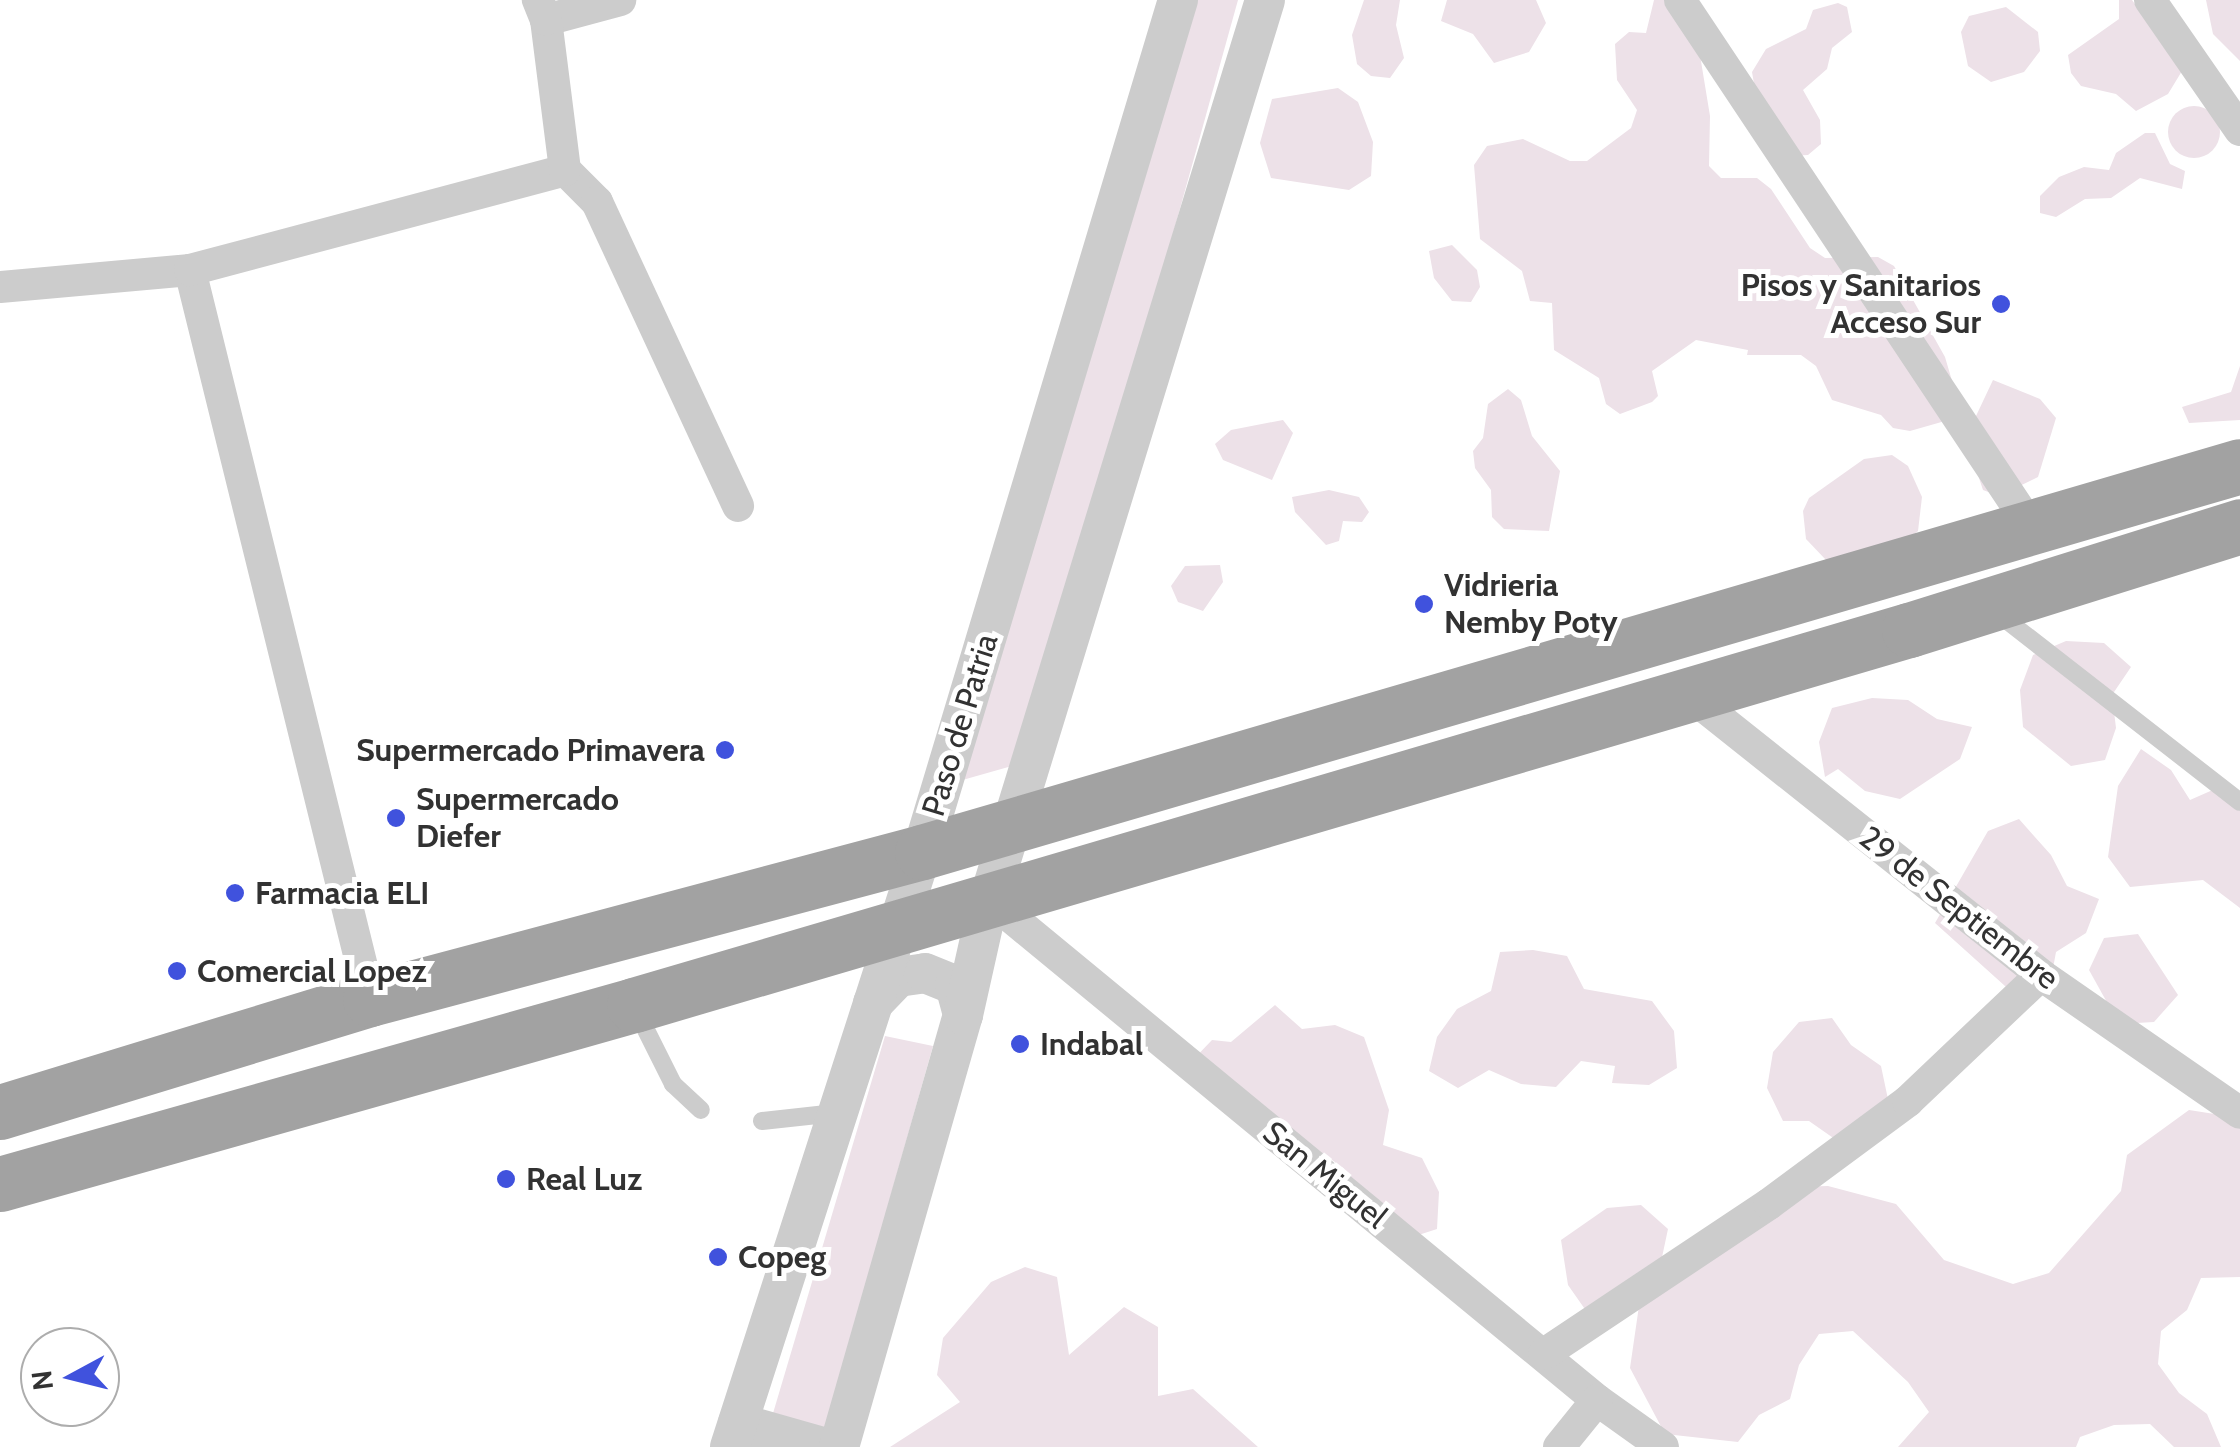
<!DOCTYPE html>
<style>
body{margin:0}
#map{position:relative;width:2240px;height:1447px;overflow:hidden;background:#fff;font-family:Cabin,sans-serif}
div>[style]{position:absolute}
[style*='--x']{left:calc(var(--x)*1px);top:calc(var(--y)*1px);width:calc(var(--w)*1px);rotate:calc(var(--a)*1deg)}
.green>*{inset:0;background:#ede1e8}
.round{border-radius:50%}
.service>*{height:18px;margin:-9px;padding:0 9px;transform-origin:9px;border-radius:9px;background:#ccc}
.minor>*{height:32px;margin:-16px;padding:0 16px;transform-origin:16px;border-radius:16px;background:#ccc}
.tertiary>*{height:40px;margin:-20px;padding:0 20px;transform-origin:20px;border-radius:20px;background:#ccc}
.trunk>*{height:55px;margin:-27.5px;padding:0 27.5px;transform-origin:27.5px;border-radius:27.5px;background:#a2a2a2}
.dots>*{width:28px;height:28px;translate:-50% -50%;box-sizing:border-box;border:5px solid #fff;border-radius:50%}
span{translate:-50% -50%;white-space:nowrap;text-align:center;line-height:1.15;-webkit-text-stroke:10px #fff;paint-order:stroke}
.poi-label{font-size:32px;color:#323232;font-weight:700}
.right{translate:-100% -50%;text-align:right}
.left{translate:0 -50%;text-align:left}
.street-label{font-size:32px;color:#323232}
.north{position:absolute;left:20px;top:1327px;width:100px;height:100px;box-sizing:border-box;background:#fff;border:2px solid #adadad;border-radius:50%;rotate:263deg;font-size:28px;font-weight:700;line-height:40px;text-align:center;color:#323232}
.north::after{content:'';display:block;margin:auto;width:35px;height:45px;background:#4052dd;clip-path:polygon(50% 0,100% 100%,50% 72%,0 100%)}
</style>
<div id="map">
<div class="green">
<i style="clip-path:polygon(1196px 0,1238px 0,1026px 762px,959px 781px)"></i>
<i style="clip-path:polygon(1364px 0,1400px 0,1396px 25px,1404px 58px,1390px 78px,1371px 76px,1357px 64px,1352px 35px)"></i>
<i style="clip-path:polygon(1447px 0,1536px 0,1546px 23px,1529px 52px,1494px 63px,1473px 34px,1441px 21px)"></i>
<i style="clip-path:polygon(1654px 0,1667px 0,1699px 49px,1710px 116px,1709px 166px,1721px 178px,1757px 178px,1771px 189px,1810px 248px,1825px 258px,1878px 257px,1894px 266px,1945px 357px,1955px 391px,1945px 421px,1910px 431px,1893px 428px,1881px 415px,1832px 400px,1816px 366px,1801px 355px,1747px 355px,1748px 350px,1696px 340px,1652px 371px,1658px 396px,1652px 402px,1620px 414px,1606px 404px,1599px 378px,1554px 350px,1552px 303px,1530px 301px,1522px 271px,1480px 239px,1474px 165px,1487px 146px,1523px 139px,1570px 161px,1587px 161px,1631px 128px,1637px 110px,1617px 80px,1615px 44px,1629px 32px,1646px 33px)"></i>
<i style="clip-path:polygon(2119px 0,2132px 0,2182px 71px,2168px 94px,2136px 111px,2116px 94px,2081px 86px,2071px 73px,2068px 55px,2119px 19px)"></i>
<i style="clip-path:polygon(2206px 0,2240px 0,2240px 61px,2213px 34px)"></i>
<i style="clip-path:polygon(1838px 3px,1847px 7px,1852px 32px,1832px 48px,1827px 69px,1803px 90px,1820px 120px,1821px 144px,1808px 155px,1790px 156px,1758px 107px,1752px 72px,1766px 49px,1806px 29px,1813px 10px)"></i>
<i style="clip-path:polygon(2006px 7px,2038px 32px,2040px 51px,2024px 72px,1991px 82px,1968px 66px,1961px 32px,1969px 16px)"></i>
<i style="clip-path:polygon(1338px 88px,1358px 102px,1373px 142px,1371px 176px,1349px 190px,1271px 178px,1260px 143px,1272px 99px)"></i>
<i class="round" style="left:2168px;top:106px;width:52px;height:52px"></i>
<i style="clip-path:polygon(2145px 133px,2155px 133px,2170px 164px,2185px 171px,2182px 189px,2140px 178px,2111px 198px,2085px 199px,2056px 217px,2040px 213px,2040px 196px,2059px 177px,2084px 167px,2109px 170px,2116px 153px)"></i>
<i style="clip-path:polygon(1452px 245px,1477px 270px,1480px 287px,1471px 302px,1452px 301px,1434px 278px,1429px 251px)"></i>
<i style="clip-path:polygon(2240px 366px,2240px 420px,2189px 423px,2182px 407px,2231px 392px)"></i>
<i style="clip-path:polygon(1993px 380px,2040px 399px,2056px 418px,2038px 477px,1999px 496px,1983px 490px,1971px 454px,1976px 416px)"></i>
<i style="clip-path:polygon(1508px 389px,1521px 400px,1532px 436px,1560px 471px,1549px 531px,1504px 529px,1492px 517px,1491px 490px,1475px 468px,1473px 451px,1483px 438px,1488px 404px)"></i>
<i style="clip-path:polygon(1283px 420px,1293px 433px,1272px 480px,1223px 460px,1215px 444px,1231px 430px)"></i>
<i style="clip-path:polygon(1892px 455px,1908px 466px,1922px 497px,1918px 531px,1904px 543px,1826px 560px,1806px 539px,1803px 511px,1809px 498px,1864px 459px)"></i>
<i style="clip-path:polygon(1329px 490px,1359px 497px,1369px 512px,1362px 522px,1343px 521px,1339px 541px,1326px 545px,1295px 512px,1292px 497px)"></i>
<i style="clip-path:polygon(1220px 565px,1223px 582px,1203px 611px,1178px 602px,1171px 586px,1185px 566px)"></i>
<i style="clip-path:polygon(2066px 641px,2104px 643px,2131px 667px,2112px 695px,2116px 728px,2105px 760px,2071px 766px,2023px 727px,2020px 690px,2033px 655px)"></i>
<i style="clip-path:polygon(1872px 698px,1908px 700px,1937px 719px,1972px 727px,1960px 759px,1900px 799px,1865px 791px,1838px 769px,1825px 777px,1819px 742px,1832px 708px)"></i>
<i style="clip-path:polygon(2141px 749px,2171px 770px,2190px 800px,2224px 785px,2240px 803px,2240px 908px,2203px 880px,2130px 887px,2108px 857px,2118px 786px)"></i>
<i style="clip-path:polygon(2019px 819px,2051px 855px,2067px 886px,2099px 899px,2086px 933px,2056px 952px,2049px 990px,2015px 995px,1935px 923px,1988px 831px)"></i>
<i style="clip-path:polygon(2138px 934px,2178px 995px,2154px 1022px,2119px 1024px,2089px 970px,2104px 938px)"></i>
<i style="clip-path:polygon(1533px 950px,1567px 956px,1584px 989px,1652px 1001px,1674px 1031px,1677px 1068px,1649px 1085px,1612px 1083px,1615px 1066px,1581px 1061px,1556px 1087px,1521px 1084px,1489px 1070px,1458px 1088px,1429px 1071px,1437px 1037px,1457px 1009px,1491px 991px,1500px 952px)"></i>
<i style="clip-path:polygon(1275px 1005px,1302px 1029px,1335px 1025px,1364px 1037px,1389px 1110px,1383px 1145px,1422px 1158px,1439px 1192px,1437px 1229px,1403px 1240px,1371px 1228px,1335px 1162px,1188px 1065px,1212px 1040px,1231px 1042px)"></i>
<i style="clip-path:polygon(1832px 1018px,1851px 1045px,1881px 1066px,1889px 1104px,1839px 1142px,1809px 1121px,1783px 1121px,1767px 1088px,1773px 1052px,1799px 1022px)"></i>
<i style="clip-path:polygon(885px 1036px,933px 1046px,820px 1447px,763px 1447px)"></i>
<i style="clip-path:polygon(2189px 1110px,2240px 1118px,2240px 1277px,2201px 1278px,2187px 1310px,2161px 1331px,2158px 1364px,2179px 1393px,2207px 1414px,2221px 1447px,2174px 1447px,2150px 1424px,2114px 1425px,2080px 1437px,2076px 1447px,1898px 1447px,1929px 1412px,1908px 1382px,1853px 1331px,1819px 1334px,1799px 1365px,1790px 1399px,1759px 1415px,1738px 1442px,1665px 1434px,1630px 1368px,1641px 1292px,1589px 1315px,1568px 1285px,1561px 1240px,1607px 1208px,1641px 1205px,1668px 1229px,1661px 1262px,1793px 1187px,1828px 1186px,1896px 1204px,1944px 1260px,2013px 1284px,2049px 1273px,2121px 1191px,2127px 1155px)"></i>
<i style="clip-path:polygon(1025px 1267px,1057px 1277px,1069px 1355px,1124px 1307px,1158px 1327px,1158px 1396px,1193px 1389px,1258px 1447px,890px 1447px,960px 1402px,937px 1375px,943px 1338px,991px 1282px)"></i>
</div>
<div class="service">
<i style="--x:1996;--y:612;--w:309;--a:37.9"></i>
<i style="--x:636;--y:1010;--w:83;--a:63.4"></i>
<i style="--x:673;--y:1084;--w:38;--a:43"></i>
<i style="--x:762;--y:1121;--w:74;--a:-6.2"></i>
</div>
<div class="minor">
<i style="--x:1680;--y:0;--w:633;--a:56.34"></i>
<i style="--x:2150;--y:0;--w:158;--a:55.3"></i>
<i style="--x:546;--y:20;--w:77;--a:-15.1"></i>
<i style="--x:565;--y:170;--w:45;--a:45"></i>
<i style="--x:597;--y:202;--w:335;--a:65.1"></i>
<i style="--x:190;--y:270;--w:751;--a:76.13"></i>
<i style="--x:0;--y:287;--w:191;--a:-5.1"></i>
<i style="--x:190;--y:270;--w:388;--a:-14.9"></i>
<i style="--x:565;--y:170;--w:151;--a:-97.2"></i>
<i style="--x:546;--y:20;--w:22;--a:-112"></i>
<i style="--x:1687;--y:693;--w:453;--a:38.5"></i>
<i style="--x:2041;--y:975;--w:242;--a:34.7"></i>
<i style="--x:989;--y:899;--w:788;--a:39.49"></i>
<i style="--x:1597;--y:1400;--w:81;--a:35.5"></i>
<i style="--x:1544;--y:1354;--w:270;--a:-33.7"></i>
<i style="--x:1769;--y:1204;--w:173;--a:-36.5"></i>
<i style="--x:1908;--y:1101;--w:183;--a:-43.5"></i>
<i style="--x:1559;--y:1447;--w:60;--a:-51"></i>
</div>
<div class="tertiary">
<i style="--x:873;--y:1003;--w:36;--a:-46"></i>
<i style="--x:898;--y:977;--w:27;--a:-8"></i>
<i style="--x:925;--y:973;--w:32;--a:22"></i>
<i style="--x:955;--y:985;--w:31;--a:75"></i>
<i style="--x:738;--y:1423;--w:87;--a:15.9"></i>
<i style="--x:730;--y:1447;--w:625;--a:-72.12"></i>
<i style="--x:922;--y:852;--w:890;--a:-73.28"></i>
<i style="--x:839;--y:1447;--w:449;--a:-74"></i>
<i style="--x:963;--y:1015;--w:119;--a:-77.4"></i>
<i style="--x:989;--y:899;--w:940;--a:-72.93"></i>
</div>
<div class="trunk">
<i style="--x:0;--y:1112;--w:387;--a:-17"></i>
<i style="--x:370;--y:999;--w:571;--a:-14.91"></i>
<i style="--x:922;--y:852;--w:1373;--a:-16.32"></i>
<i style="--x:0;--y:1184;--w:659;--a:-15.77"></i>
<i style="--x:634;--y:1005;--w:1329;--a:-16.39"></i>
<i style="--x:1909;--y:630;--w:347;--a:-17.4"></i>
</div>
<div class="dots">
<i style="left:2001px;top:304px;background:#4052dd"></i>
<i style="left:1424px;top:604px;background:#4052dd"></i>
<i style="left:725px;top:750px;background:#4052dd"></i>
<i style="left:396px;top:818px;background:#4052dd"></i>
<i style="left:235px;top:893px;background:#4052dd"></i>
<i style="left:177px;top:971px;background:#4052dd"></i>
<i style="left:1020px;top:1044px;background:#4052dd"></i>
<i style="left:506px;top:1179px;background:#4052dd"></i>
<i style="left:718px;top:1257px;background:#4052dd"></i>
</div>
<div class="poi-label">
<span class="right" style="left:1981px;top:304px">Pisos y Sanitarios<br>Acceso Sur</span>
<span class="left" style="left:1444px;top:604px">Vidrieria<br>Nemby Poty</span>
<span class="right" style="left:705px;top:750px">Supermercado Primavera</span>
<span class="left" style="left:416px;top:818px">Supermercado<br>Diefer</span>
<span class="left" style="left:255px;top:893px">Farmacia ELI</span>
<span class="left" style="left:197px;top:971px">Comercial Lopez</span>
<span class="left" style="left:1040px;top:1044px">Indabal</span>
<span class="left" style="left:526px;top:1179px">Real Luz</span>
<span class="left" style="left:738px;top:1257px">Copeg</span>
</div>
<div class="street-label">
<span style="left:960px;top:725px;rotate:-73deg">Paso de Patria</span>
<span style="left:1959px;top:908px;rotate:38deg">29 de Septiembre</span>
<span style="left:1325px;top:1175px;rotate:39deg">San Miguel</span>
</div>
<div class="north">N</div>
</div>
